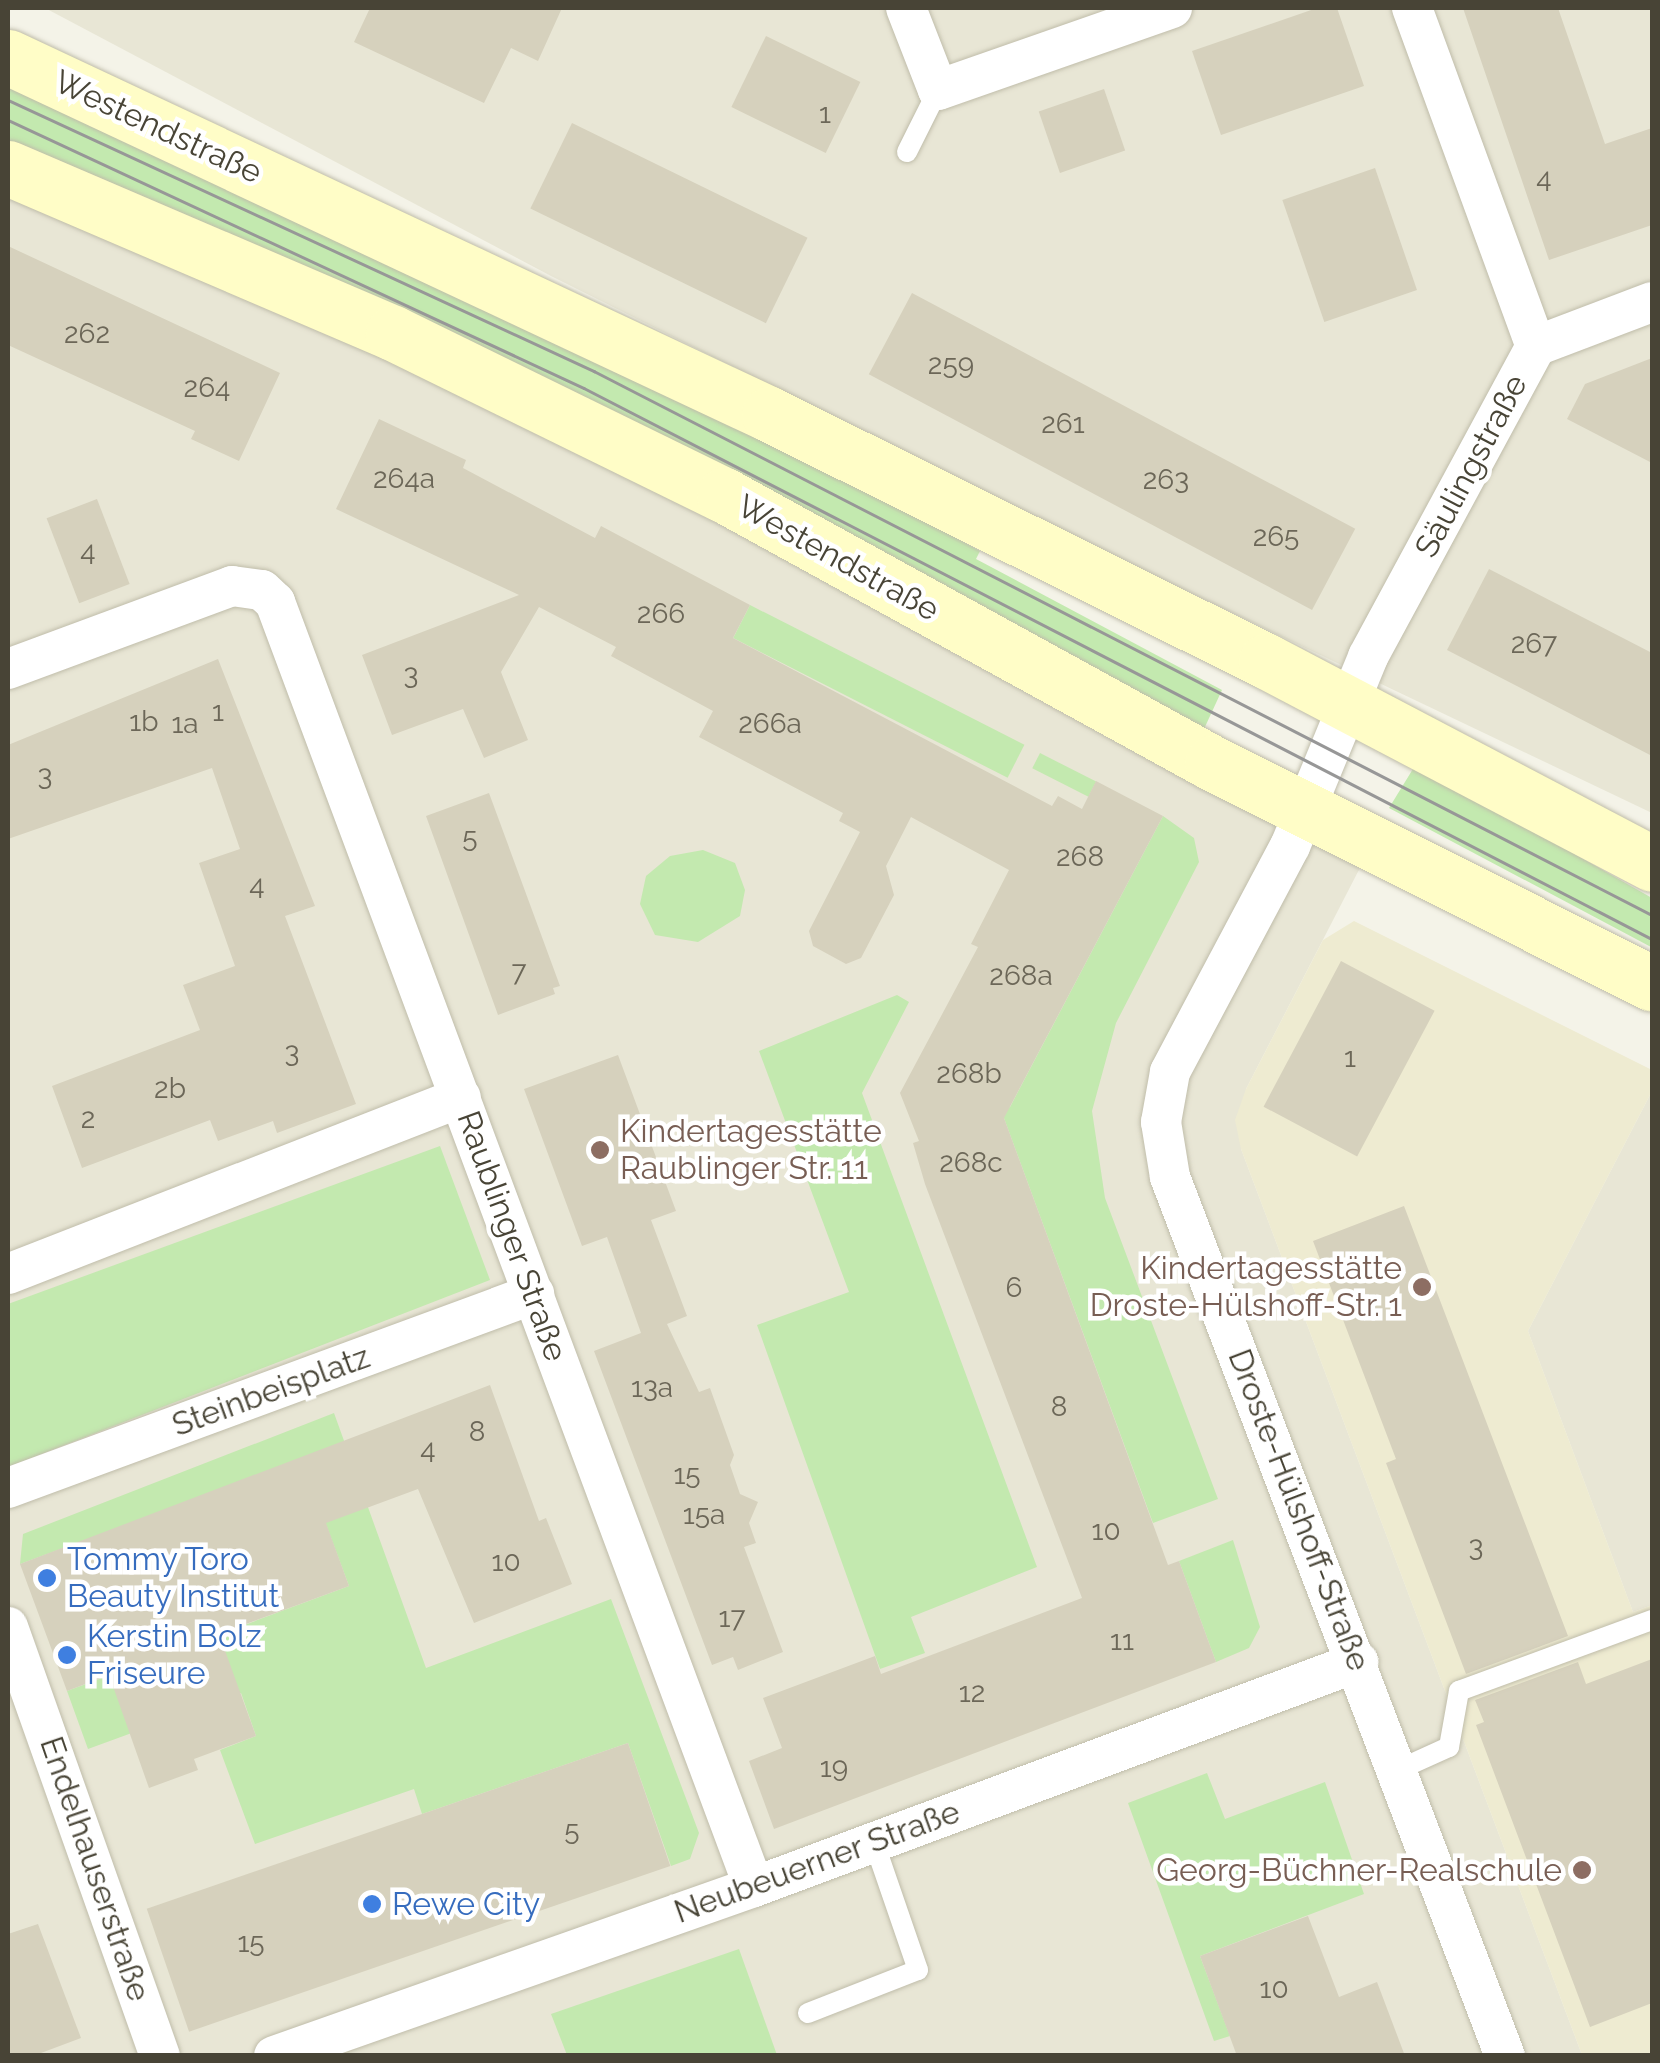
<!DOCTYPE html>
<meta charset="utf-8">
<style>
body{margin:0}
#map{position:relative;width:1660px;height:2063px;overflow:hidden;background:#f4f3e8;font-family:Raleway,sans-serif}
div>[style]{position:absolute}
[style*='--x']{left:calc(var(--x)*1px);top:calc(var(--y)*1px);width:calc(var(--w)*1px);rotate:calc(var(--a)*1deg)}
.residential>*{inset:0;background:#e8e6d5}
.education>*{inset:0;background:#eeebd1}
.green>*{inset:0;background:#c3e9af;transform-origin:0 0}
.building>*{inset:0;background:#d6d1bd;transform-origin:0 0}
.roads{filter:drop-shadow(0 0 2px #c0bdaa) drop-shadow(0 0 2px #c0bdaa)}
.service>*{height:20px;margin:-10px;padding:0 10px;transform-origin:10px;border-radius:10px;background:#fff}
.minor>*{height:40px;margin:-20px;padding:0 20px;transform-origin:20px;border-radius:20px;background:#fff}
.secondary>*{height:55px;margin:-27.5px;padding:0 27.5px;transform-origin:27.5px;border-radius:27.5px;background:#fffdc7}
.tram>*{height:2.5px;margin:-1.25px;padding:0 1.25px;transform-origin:1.25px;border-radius:1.25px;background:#979797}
.dots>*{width:28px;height:28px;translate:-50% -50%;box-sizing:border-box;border:5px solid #fff;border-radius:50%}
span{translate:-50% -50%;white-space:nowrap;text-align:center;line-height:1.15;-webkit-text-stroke:9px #fff;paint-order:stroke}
.number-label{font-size:28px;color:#6c6758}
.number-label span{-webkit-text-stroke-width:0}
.street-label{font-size:32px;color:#484436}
.education-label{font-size:32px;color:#785e54}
.left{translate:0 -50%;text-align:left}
.right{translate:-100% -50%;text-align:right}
.shop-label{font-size:32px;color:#366cbe}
.frame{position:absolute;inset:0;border:10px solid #484436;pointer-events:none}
</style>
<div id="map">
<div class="residential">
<i style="clip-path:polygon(45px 8px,1652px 8px,1652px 813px,1094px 547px,551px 276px)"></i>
<i style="clip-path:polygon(8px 192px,487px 400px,1363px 862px,1246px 1089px,1241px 1149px,1582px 2055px,8px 2055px)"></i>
<i style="clip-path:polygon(1652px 1091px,1652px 1605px,1633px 1612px,1528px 1331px)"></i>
</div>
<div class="education">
<i style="clip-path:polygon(1354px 921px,1652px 1070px,1652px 1091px,1528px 1331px,1633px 1612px,1652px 1605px,1652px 2055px,1582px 2055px,1241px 1149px,1235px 1120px,1246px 1089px,1323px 940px)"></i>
</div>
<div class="green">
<i style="clip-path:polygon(8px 84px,868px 489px,980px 551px,976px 559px,1222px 690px,1204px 729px,8px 140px)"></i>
<i style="left:750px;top:605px;width:308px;height:37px;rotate:27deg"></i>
<i style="left:1040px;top:753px;width:63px;height:17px;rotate:27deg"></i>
<i style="clip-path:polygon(1416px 764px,1652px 898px,1652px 960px,1651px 947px,1389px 808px)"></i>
<i style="clip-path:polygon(1163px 816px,1194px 838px,1199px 862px,1116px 1023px,1092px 1111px,1105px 1198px,1218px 1499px,1153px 1523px,1001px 1110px,1010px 1107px)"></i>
<i style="clip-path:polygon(703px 850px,735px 863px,745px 890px,740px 916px,698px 942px,655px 935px,640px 904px,646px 876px,670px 856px)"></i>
<i style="clip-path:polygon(897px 995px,909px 1002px,862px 1093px,1037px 1567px,911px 1617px,925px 1653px,880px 1669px,757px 1325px,849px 1292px,759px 1051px)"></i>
<i style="clip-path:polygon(440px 1146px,490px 1280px,8px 1467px,8px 1304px)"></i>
<i style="clip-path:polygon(334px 1413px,426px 1668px,611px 1599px,699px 1833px,690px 1859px,671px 1866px,628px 1743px,422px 1814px,414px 1789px,255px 1844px,220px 1750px,256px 1736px,241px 1693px,88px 1749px,67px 1691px,349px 1586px,302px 1460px,20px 1564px,23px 1534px)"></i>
<i style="clip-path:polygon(1233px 1540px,1260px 1627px,1249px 1648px,1216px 1662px,1179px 1561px)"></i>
<i style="clip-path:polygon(1207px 1773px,1225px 1819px,1325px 1782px,1364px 1894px,1200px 1956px,1230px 2036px,1214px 2041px,1128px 1803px)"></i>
<i style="clip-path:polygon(739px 1949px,777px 2055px,567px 2055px,551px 2014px)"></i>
</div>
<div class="building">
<i style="clip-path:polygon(370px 8px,562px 8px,538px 61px,511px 48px,484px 103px,354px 42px)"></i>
<i style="clip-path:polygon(1317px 8px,1337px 8px,1364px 86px,1221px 135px,1192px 51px)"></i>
<i style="clip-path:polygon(1463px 8px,1558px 8px,1605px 144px,1652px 128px,1652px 225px,1549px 260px)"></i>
<i style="left:766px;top:36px;width:105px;height:79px;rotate:26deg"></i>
<i style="left:1104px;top:89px;width:65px;height:69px;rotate:71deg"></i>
<i style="left:572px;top:123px;width:262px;height:95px;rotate:26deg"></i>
<i style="left:1375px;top:168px;width:129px;height:98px;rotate:71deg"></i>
<i style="clip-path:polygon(8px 246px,280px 373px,239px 461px,191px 439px,195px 431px,8px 345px)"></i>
<i style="left:912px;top:293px;width:502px;height:92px;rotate:28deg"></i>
<i style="clip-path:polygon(1652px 358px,1652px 463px,1567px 419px,1585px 384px)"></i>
<i style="clip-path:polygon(379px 419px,466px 460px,463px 468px,595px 538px,601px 526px,750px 605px,733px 638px,1052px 806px,1058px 796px,1082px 809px,1096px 781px,1163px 816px,1004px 1118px,1168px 1565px,1179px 1561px,1216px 1662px,774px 1829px,749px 1761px,782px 1748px,763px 1698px,875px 1656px,881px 1674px,1082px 1598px,925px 1184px,913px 1143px,919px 1141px,900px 1093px,978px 947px,971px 944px,1009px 870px,911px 817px,886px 866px,894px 895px,861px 958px,846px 964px,813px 946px,809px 931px,860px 832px,839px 821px,843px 813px,699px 737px,713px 711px,611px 656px,616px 647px,539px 607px,501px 672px,528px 740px,484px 758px,463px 709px,392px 735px,362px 655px,519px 595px,336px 509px)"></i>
<i style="left:97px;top:499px;width:91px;height:54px;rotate:69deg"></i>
<i style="clip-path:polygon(1489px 569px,1652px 653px,1652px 756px,1447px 650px)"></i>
<i style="clip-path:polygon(218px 659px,315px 906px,285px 916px,356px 1104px,277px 1133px,273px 1121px,218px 1141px,210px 1120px,82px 1168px,52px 1086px,200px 1030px,183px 985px,235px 966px,199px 863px,240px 849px,212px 768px,8px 839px,8px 745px)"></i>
<i style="clip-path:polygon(489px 793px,560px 986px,553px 988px,555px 994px,498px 1015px,426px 816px)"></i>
<i style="left:1341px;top:961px;width:106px;height:165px;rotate:28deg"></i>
<i style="clip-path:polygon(618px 1055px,676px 1211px,651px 1220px,687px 1316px,667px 1324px,699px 1392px,710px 1388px,734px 1455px,730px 1465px,740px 1494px,758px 1502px,749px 1523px,756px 1543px,744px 1547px,783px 1652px,738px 1670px,733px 1657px,712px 1665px,594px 1351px,641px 1333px,607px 1237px,582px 1246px,524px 1089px)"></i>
<i style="clip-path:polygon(1404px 1206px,1568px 1636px,1466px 1674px,1386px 1463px,1396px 1459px,1313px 1241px)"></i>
<i style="clip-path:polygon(490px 1385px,539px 1521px,546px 1518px,572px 1584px,474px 1623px,418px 1489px,326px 1523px,349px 1586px,219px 1634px,256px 1736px,194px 1759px,198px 1770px,149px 1788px,109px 1675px,67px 1691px,20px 1564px)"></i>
<i style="clip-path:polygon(1652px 1659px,1652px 2003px,1590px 2027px,1476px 1725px,1484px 1722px,1475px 1700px,1578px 1662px,1586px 1684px)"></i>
<i style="left:628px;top:1743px;width:130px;height:509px;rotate:71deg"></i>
<i style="clip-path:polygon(1308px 1916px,1339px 1997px,1377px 1982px,1405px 2056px,1237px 2056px,1200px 1956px)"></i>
<i style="clip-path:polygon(38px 1924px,81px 2038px,33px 2056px,8px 2056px,8px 1934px)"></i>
</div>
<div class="roads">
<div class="service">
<i style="--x:907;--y:152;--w:69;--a:-63.4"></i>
<i style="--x:1398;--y:1770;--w:56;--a:-24.3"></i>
<i style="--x:1449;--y:1747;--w:57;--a:-79.9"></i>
<i style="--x:1459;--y:1691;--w:206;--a:-20.2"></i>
<i style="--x:808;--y:2013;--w:118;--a:-21.4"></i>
<i style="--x:918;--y:1970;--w:135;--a:-109"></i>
</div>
<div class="minor">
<i style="--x:906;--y:8;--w:88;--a:68.7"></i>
<i style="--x:938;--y:90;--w:248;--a:-19.3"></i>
<i style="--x:1412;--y:8;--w:360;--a:69.9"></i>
<i style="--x:1536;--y:346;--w:353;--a:118.4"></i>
<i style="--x:1368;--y:657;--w:204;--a:112.4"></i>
<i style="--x:1290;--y:846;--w:256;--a:118"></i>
<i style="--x:1170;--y:1072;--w:51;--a:100.2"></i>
<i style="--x:1161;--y:1122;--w:56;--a:80.7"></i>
<i style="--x:1170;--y:1177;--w:941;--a:69.14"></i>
<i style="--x:1536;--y:346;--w:124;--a:-20.8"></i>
<i style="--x:8;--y:669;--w:239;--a:-20.3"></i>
<i style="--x:232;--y:586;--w:30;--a:8"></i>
<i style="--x:262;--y:590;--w:18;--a:43"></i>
<i style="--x:275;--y:602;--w:1371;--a:69.56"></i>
<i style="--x:8;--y:1274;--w:486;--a:-21.3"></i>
<i style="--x:8;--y:1488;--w:561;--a:-20.25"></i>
<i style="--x:8;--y:1627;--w:455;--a:70.5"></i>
<i style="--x:274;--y:2056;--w:509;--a:-19.4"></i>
<i style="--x:754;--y:1887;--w:645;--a:-20.43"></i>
</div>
<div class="secondary">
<i style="--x:8;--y:57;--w:841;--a:25.13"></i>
<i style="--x:769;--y:414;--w:555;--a:26.43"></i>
<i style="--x:1266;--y:661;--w:436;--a:27.7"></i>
<i style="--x:8;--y:168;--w:419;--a:23.2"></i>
<i style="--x:393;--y:333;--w:369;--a:26.1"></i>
<i style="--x:724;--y:495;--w:557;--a:28.77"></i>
<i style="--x:1212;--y:763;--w:492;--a:26.6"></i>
</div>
</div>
<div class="tram">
<i style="--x:8;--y:100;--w:646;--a:24.82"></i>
<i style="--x:594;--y:371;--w:1190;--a:27.21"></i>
<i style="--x:8;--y:120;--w:635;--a:24.95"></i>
<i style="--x:584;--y:388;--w:1202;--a:27.29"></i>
</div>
<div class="dots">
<i style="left:600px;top:1150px;background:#8d6e63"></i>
<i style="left:1422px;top:1287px;background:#8d6e63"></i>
<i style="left:47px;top:1578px;background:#3f7fe0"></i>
<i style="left:67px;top:1655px;background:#3f7fe0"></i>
<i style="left:1582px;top:1870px;background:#8d6e63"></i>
<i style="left:372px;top:1904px;background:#3f7fe0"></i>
</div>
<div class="number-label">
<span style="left:825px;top:114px">1</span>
<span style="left:1544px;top:178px">4</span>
<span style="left:87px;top:334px">262</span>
<span style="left:951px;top:365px">259</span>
<span style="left:207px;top:388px">264</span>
<span style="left:1063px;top:424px">261</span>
<span style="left:404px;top:479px">264a</span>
<span style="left:1166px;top:480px">263</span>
<span style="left:1276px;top:537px">265</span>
<span style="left:88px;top:551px">4</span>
<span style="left:661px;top:614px">266</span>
<span style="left:1534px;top:644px">267</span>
<span style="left:411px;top:675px">3</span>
<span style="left:218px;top:712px">1</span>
<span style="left:144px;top:722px">1b</span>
<span style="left:185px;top:724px">1a</span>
<span style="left:770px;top:724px">266a</span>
<span style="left:45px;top:776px">3</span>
<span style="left:470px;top:838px">5</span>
<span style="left:1080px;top:857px">268</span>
<span style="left:257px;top:885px">4</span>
<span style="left:519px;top:972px">7</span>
<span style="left:1021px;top:976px">268a</span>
<span style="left:292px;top:1053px">3</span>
<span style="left:1350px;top:1058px">1</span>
<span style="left:969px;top:1074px">268b</span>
<span style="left:170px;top:1089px">2b</span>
<span style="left:88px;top:1119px">2</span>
<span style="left:971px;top:1163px">268c</span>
<span style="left:1014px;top:1288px">6</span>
<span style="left:652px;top:1388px">13a</span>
<span style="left:1059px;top:1407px">8</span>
<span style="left:477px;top:1432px">8</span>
<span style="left:428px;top:1449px">4</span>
<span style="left:687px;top:1475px">15</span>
<span style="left:704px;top:1515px">15a</span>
<span style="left:1106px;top:1531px">10</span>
<span style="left:1476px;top:1547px">3</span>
<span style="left:506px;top:1562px">10</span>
<span style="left:732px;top:1618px">17</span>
<span style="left:1122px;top:1641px">11</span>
<span style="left:972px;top:1693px">12</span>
<span style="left:834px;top:1768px">19</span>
<span style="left:572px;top:1831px">5</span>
<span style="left:251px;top:1943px">15</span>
<span style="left:1274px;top:1989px">10</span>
</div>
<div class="street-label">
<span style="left:158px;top:127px;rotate:25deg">Westendstraße</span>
<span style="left:1471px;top:466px;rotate:-62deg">Säulingstraße</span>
<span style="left:838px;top:558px;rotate:29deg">Westendstraße</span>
<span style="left:512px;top:1236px;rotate:70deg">Raublinger Straße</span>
<span style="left:271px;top:1391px;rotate:-20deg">Steinbeisplatz</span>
<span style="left:1299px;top:1510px;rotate:69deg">Droste-Hülshoff-Straße</span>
<span style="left:817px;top:1862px;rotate:-20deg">Neubeuerner Straße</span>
<span style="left:95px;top:1869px;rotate:71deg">Endelhauserstraße</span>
</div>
<div class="education-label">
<span class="left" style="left:620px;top:1150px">Kindertagesstätte<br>Raublinger Str. 11</span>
<span class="right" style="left:1402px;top:1287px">Kindertagesstätte<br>Droste-Hülshoff-Str. 1</span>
<span class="right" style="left:1562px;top:1870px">Georg-Büchner-Realschule</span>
</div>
<div class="shop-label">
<span class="left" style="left:67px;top:1578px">Tommy Toro<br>Beauty Institut</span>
<span class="left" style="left:87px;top:1655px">Kerstin Bolz<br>Friseure</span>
<span class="left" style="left:392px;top:1904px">Rewe City</span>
</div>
<div class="frame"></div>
</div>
